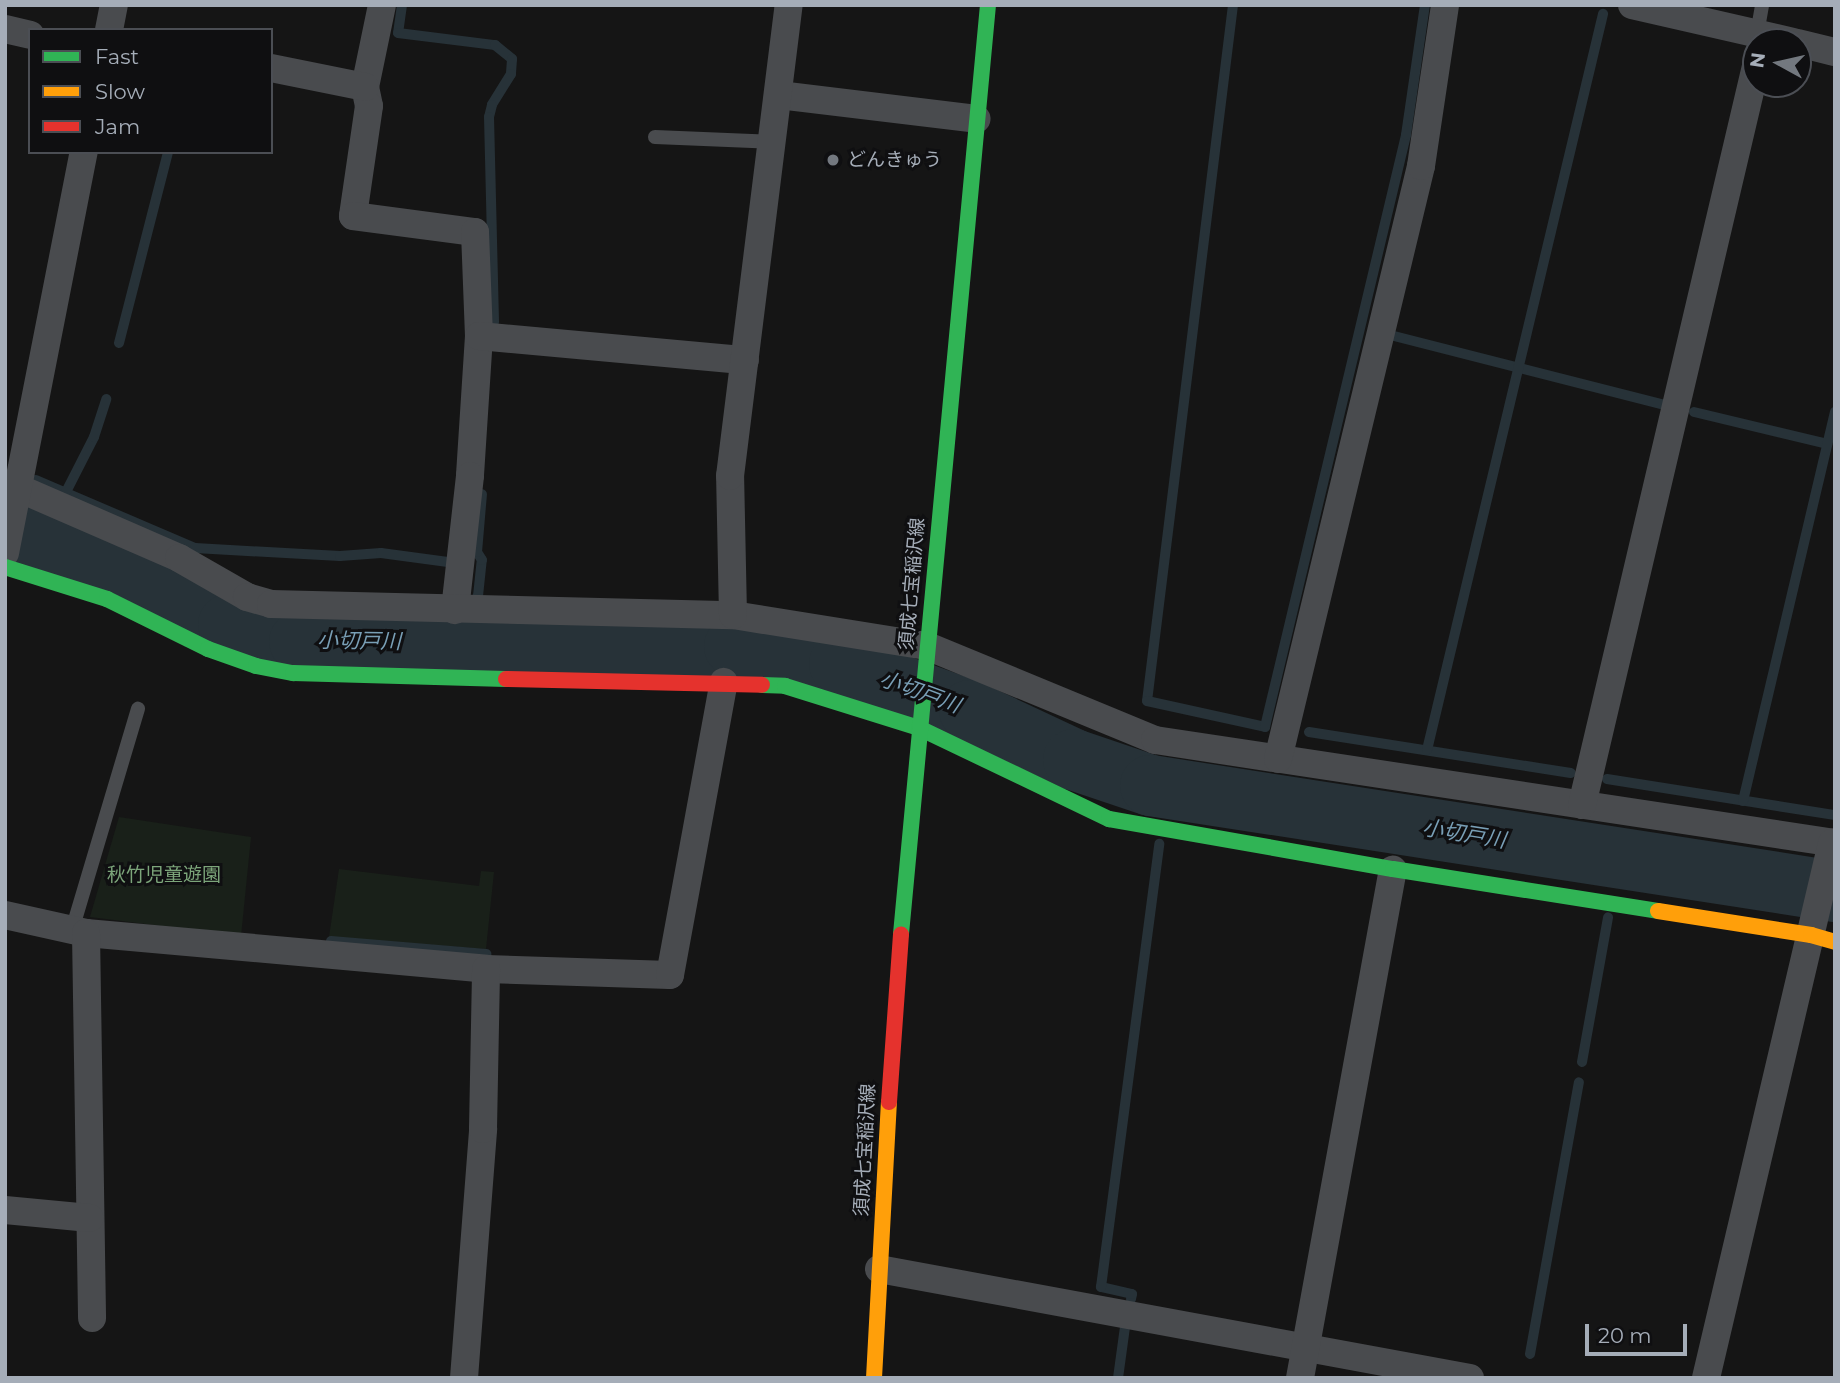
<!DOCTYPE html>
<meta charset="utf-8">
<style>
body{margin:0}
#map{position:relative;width:1840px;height:1383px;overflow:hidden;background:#151515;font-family:Montserrat,"Noto Sans JP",sans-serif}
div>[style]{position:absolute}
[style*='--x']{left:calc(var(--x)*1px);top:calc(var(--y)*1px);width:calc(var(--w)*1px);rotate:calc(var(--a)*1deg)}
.green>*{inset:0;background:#192019}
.stream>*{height:10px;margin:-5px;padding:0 5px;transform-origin:5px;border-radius:5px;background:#273238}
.river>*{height:61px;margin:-30.5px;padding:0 30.5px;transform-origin:30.5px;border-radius:30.5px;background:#273238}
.lane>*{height:14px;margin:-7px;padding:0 7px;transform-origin:7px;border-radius:7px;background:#494b4e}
.street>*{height:28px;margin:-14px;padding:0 14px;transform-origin:14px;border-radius:14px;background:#494b4e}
.fast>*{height:16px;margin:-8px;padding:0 8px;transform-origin:8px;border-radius:8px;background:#30b455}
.slow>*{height:16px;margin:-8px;padding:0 8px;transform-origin:8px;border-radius:8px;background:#ff9f0a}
.jam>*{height:16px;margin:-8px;padding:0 8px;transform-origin:8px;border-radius:8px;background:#e5322d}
.dots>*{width:19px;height:19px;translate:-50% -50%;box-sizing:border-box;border:4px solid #0f0f11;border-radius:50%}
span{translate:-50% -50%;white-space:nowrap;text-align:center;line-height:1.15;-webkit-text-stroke:6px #0f0f11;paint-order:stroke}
.poi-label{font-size:19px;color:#a5adb8}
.left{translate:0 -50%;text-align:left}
.street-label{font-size:19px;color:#a5adb8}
.park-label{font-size:19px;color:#7ca57a}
.water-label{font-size:21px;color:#799fb6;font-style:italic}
.frame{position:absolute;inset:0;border:7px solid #a5adb8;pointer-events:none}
.legend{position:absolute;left:28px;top:28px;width:245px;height:126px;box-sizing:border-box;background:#0f0f11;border:2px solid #4b4e54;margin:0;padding:9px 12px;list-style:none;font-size:21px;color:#a5adb8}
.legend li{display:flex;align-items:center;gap:14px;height:35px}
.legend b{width:35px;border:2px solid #4b4e54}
.north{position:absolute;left:1742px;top:28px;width:70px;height:70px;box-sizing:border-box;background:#0f0f11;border:2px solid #4b4e54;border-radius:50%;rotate:278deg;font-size:19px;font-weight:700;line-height:28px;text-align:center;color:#a5adb8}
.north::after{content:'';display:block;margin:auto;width:24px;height:32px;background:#73787f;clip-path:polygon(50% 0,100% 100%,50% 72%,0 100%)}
.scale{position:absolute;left:1585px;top:1324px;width:102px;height:32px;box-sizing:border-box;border:4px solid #a5adb8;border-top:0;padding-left:9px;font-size:21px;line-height:24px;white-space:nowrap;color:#a5adb8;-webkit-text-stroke:5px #0f0f11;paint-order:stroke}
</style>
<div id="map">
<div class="green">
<i style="clip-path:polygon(119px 817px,251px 837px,241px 936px,90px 917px)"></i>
<i style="clip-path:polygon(339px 869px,479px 886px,481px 871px,494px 872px,486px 949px,329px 937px)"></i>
</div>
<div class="stream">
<i style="--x:402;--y:5;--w:28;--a:98"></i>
<i style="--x:398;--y:33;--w:98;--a:7.1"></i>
<i style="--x:495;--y:45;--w:22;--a:39"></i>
<i style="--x:512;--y:59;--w:15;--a:94"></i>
<i style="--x:511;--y:74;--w:36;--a:122"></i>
<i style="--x:492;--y:105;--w:12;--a:104"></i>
<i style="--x:489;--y:117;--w:205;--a:88.6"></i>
<i style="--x:1233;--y:5;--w:701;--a:97.04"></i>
<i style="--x:1147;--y:701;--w:121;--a:12.4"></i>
<i style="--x:1265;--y:727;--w:609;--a:-76.6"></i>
<i style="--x:1406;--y:135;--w:131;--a:-81.7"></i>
<i style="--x:1394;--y:336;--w:279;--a:14.3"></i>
<i style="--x:119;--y:343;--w:197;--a:-75.6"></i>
<i style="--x:1694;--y:412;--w:137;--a:13.5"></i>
<i style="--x:36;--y:480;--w:173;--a:23.2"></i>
<i style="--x:195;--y:548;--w:145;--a:3.2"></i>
<i style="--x:340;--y:556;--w:41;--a:-4.2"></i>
<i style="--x:381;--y:553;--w:75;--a:7.7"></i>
<i style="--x:66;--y:492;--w:62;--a:-63"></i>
<i style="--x:94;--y:437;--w:40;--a:-72"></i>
<i style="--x:472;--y:604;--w:10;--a:-53"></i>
<i style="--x:478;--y:596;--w:36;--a:-84"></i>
<i style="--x:482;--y:560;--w:9;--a:-122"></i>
<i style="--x:477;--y:552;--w:58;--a:-85.1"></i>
<i style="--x:468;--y:644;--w:24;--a:-85"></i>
<i style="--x:1309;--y:732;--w:265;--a:8.9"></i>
<i style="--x:1427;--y:750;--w:757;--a:-76.55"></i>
<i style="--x:1607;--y:779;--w:231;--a:9"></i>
<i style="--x:1743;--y:801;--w:400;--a:-76.7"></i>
<i style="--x:1616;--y:875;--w:17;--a:-83"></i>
<i style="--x:331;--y:941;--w:156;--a:4.8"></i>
<i style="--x:1582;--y:1062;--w:147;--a:-79.8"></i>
<i style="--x:1131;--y:1299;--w:5;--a:-79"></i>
<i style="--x:1132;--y:1294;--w:32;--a:-167"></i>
<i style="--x:1101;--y:1287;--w:447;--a:-82.5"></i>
<i style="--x:1530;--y:1354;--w:276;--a:-79.8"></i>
<i style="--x:1118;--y:1378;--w:51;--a:-82.2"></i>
</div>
<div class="river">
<i style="--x:5;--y:531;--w:32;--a:13"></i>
<i style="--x:36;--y:538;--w:210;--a:24.1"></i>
<i style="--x:228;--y:624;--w:73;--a:13.5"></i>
<i style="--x:299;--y:641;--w:435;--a:0.7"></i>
<i style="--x:734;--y:646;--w:106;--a:9.2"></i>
<i style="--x:839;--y:663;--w:138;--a:19.9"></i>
<i style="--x:969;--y:710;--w:115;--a:25.2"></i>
<i style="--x:1073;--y:759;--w:81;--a:18.7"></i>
<i style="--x:1150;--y:785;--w:693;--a:8.8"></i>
</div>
<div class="lane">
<i style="--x:1757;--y:34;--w:29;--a:-80"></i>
<i style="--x:655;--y:137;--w:118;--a:2.4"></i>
<i style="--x:72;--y:930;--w:231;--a:-73.4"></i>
</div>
<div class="street">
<i style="--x:382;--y:5;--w:84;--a:101.7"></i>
<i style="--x:365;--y:87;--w:19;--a:78"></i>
<i style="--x:369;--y:106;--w:111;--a:98.3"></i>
<i style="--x:353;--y:216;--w:123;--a:7.5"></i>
<i style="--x:475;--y:232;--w:104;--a:87.8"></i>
<i style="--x:479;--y:336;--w:140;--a:93.7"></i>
<i style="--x:470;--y:476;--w:135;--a:96.4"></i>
<i style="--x:1632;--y:5;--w:165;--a:12.9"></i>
<i style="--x:5;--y:29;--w:26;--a:13"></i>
<i style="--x:109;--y:30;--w:25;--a:-79"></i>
<i style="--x:1798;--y:43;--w:38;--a:14"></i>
<i style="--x:271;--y:68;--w:96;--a:11.4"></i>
<i style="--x:779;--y:95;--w:199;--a:6.9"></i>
<i style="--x:479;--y:336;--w:267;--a:5.2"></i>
<i style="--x:5;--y:486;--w:11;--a:5"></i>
<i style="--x:16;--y:487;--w:178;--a:23.5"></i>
<i style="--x:179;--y:558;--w:78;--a:29.8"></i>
<i style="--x:247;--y:597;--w:25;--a:16"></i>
<i style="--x:271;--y:604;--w:462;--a:1.4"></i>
<i style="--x:733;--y:615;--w:196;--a:9.1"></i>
<i style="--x:927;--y:646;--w:247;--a:22.4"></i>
<i style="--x:1155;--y:740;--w:688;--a:8.61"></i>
<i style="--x:5;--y:553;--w:409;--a:-78.9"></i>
<i style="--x:733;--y:615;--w:139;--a:-91.2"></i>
<i style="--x:730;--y:476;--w:475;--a:-82.9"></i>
<i style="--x:1278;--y:759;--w:610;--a:-76.44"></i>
<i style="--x:1421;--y:166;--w:163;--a:-81.5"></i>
<i style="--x:1582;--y:805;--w:759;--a:-76.75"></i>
<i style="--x:5;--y:915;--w:83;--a:12.5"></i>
<i style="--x:86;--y:933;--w:402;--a:5.1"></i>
<i style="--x:486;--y:969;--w:184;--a:1.9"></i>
<i style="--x:670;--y:975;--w:298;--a:-79.6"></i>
<i style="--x:86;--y:933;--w:385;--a:89.1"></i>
<i style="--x:5;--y:1210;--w:85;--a:5.4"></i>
<i style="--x:879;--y:1269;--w:601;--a:10.45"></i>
<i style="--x:464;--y:1378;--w:250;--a:-85.6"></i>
<i style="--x:483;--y:1129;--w:160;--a:-88.9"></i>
<i style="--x:1300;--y:1378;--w:517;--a:-79.65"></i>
<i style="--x:1706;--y:1378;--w:550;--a:-76.75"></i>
</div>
<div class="fast">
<i style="--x:5;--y:567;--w:107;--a:17.4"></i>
<i style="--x:107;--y:599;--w:113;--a:26.3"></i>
<i style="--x:208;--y:649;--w:51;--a:19.5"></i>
<i style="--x:256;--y:666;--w:38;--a:11"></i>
<i style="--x:293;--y:673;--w:213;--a:1.6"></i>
<i style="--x:762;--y:685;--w:23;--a:2"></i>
<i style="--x:785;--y:686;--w:140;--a:17.4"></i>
<i style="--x:919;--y:728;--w:211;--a:25.6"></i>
<i style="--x:1109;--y:819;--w:288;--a:10"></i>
<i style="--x:1393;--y:869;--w:268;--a:9"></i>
<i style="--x:901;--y:934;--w:933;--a:-84.65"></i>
</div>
<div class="slow">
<i style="--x:1658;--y:911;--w:155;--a:8.9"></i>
<i style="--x:1811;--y:935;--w:25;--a:16"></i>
<i style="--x:874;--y:1378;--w:276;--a:-86.9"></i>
</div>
<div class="jam">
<i style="--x:506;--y:679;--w:256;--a:1.3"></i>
<i style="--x:889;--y:1102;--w:168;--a:-85.9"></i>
</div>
<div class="dots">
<i style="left:833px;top:160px;background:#73787f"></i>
</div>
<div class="poi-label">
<span class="left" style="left:847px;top:160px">どんきゅう</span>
</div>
<div class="street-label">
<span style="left:912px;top:584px;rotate:-85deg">須成七宝稲沢線</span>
<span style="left:865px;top:1150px;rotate:-87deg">須成七宝稲沢線</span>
</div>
<div class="park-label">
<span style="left:164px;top:875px">秋竹児童遊園</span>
</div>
<div class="water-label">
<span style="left:359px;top:641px;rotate:1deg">小切戸川</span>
<span style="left:920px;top:692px;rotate:20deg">小切戸川</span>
<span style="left:1464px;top:834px;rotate:9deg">小切戸川</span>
</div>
<div class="frame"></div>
<ul class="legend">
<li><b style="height:9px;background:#30b455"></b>Fast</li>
<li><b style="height:9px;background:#ff9f0a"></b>Slow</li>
<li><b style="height:9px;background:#e5322d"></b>Jam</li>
</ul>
<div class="north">N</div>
<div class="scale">20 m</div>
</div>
